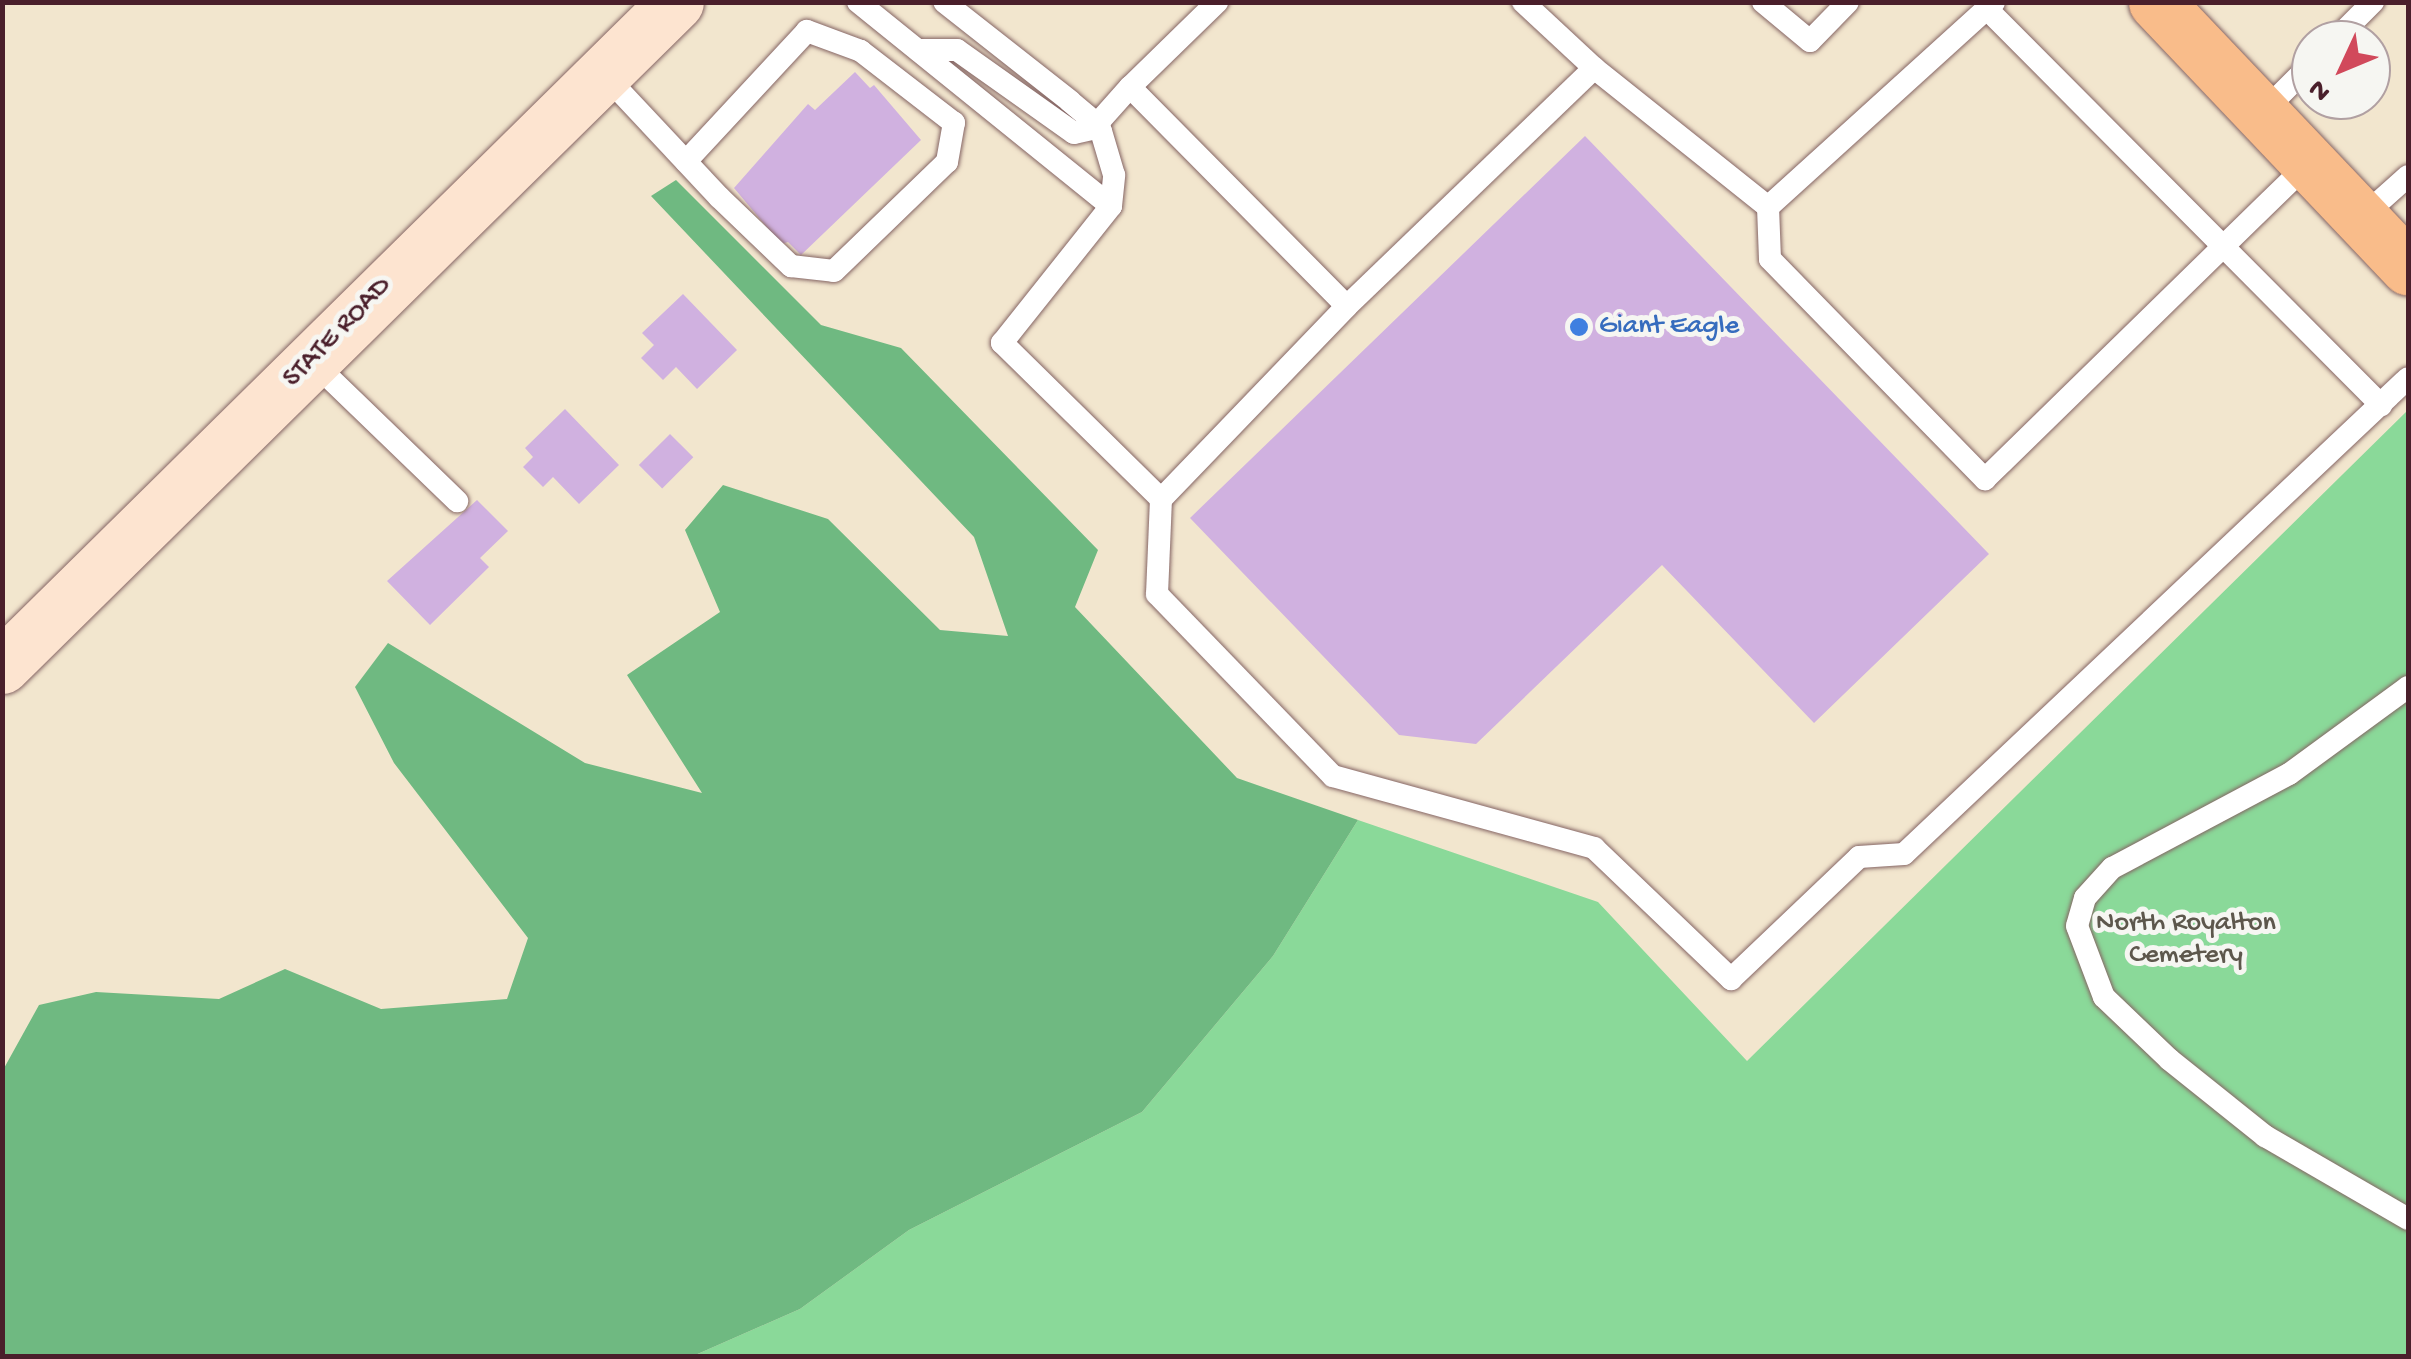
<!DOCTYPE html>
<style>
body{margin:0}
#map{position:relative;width:2411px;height:1359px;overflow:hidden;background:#f2e6ce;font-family:"Gochi Hand",sans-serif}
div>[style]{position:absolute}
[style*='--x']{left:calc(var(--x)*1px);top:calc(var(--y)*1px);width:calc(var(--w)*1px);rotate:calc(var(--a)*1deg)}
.green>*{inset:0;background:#8ad999}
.forest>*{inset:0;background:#6fb981}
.building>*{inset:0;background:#d0b1e0;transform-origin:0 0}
.roads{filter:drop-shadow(0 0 2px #856564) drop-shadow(0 0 2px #856564)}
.service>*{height:22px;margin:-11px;padding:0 11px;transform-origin:11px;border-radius:11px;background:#fff}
.secondary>*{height:55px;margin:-27.5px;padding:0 27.5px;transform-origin:27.5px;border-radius:27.5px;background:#fde4d0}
.primary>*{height:55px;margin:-27.5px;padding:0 27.5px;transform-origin:27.5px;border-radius:27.5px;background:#f9bc8a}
.dots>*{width:28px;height:28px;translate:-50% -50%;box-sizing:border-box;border:5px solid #f6f6f2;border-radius:50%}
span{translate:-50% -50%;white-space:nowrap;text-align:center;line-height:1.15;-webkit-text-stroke:10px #f6f6f2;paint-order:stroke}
.shop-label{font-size:28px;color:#366cbe}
.left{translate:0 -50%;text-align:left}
.street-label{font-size:28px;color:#4a1f2b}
.park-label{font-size:28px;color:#5d574c}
.frame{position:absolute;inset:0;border:5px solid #4a1f2b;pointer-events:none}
.north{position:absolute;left:2291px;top:20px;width:100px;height:100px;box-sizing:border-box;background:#f6f6f2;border:2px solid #b1a0a2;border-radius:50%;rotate:226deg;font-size:28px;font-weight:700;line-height:40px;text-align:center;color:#4a1f2b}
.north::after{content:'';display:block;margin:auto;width:35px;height:45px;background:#d1495b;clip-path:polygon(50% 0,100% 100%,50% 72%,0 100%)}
</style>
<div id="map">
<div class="green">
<i style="clip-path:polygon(2408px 410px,2408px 1356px,693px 1356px,800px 1309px,909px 1230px,1142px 1112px,1273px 956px,1358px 820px,1598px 902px,1747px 1061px)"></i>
</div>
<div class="forest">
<i style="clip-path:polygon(676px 180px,821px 325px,901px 348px,1098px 550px,1075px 607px,1237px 778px,1358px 820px,1273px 956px,1142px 1112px,909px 1230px,800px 1309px,693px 1356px,3px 1356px,3px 1070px,39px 1005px,96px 992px,219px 999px,285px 969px,381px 1009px,507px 999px,528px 938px,394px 763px,355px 687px,388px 643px,585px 763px,702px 793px,627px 675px,720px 612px,685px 530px,723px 485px,828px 519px,940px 630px,1008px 636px,974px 537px,651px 196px)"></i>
</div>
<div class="building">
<i style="clip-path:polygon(855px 72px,870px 88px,874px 85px,921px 140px,801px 255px,788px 242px,781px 244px,734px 188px,808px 104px,815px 110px)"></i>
<i style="clip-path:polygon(1585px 136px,1989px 554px,1814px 723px,1662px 565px,1476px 744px,1399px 735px,1190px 518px)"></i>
<i style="clip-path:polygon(683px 294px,737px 350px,697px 389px,676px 367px,663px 380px,641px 358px,654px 345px,642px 333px)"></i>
<i style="clip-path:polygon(565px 409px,619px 465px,579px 504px,553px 477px,543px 487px,523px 467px,533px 457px,525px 448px)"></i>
<i style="left:670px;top:434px;width:33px;height:44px;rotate:45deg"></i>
<i style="clip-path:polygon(477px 500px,508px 531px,480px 558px,489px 567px,430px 625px,387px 581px)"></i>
</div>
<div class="roads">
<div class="service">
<i style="--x:858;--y:2;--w:325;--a:38.9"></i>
<i style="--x:1523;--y:2;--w:97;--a:42.9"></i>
<i style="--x:1763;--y:2;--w:61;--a:39.7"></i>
<i style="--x:1810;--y:41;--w:54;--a:-45.7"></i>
<i style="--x:1987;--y:9;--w:559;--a:45.15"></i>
<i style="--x:2335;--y:40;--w:54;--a:-45"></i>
<i style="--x:918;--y:50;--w:39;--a:0"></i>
<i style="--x:957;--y:50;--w:143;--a:35.4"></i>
<i style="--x:1074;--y:133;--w:17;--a:-13"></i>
<i style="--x:1091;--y:129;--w:8;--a:-40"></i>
<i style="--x:1097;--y:124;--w:50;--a:-48.3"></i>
<i style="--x:1130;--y:87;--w:308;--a:45.3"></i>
<i style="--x:1347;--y:306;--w:268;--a:133.9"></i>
<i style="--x:1161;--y:499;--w:223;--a:-135.5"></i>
<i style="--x:1002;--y:343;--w:175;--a:-51.5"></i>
<i style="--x:1111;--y:206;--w:31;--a:-84"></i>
<i style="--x:1114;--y:175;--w:46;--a:-106.5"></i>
<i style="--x:1101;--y:131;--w:8;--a:-120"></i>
<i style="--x:1097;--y:124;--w:35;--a:-140"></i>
<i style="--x:1070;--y:101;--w:160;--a:-141.8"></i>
<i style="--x:602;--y:72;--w:171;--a:46.9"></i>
<i style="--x:719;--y:197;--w:100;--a:43.8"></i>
<i style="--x:791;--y:266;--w:43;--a:6.6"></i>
<i style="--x:834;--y:271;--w:157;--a:-44"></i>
<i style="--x:947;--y:162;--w:40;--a:-80"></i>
<i style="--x:954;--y:123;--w:118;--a:-142.3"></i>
<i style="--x:861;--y:51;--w:58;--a:-159.7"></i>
<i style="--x:807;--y:31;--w:178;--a:132.9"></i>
<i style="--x:1130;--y:87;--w:122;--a:-44.3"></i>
<i style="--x:2262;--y:113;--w:69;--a:-45"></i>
<i style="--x:1768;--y:207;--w:52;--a:87.8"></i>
<i style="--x:1770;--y:259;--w:308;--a:45.7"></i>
<i style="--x:1985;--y:479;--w:451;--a:-44.3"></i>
<i style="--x:2361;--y:218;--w:63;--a:-41.8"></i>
<i style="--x:1347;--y:306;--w:343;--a:-43.9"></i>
<i style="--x:1594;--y:68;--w:223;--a:38.6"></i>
<i style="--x:1768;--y:207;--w:305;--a:-42.2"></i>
<i style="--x:312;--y:361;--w:202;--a:44"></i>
<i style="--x:1161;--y:499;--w:95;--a:92.4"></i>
<i style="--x:1157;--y:594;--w:253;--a:46"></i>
<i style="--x:1333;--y:776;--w:271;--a:15.4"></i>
<i style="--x:1594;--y:848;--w:190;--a:43.7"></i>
<i style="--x:1731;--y:979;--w:177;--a:-43.6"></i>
<i style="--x:1859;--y:857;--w:45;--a:-3.8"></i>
<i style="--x:1904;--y:854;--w:693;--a:-43.36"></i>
<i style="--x:2408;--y:687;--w:147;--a:143.8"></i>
<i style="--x:2289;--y:774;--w:200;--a:152"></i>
<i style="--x:2112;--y:868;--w:40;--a:132"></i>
<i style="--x:2085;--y:898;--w:29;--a:106"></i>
<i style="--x:2077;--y:926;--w:76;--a:69.2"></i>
<i style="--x:2104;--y:997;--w:91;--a:43.7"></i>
<i style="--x:2170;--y:1060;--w:122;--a:38.7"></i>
<i style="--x:2265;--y:1136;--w:165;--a:30.1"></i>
</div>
<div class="secondary">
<i style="--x:2;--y:666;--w:946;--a:-44.57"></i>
</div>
<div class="primary">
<i style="--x:2156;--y:2;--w:366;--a:46.5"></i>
</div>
</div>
<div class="dots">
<i style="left:1579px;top:327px;background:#3f7fe0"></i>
</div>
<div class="shop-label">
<span class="left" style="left:1599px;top:327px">Giant Eagle</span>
</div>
<div class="street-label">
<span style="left:338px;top:333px;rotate:-46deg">STATE ROAD</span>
</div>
<div class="park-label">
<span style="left:2186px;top:940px">North Royalton<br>Cemetery</span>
</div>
<div class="frame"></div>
<div class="north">N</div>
</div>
